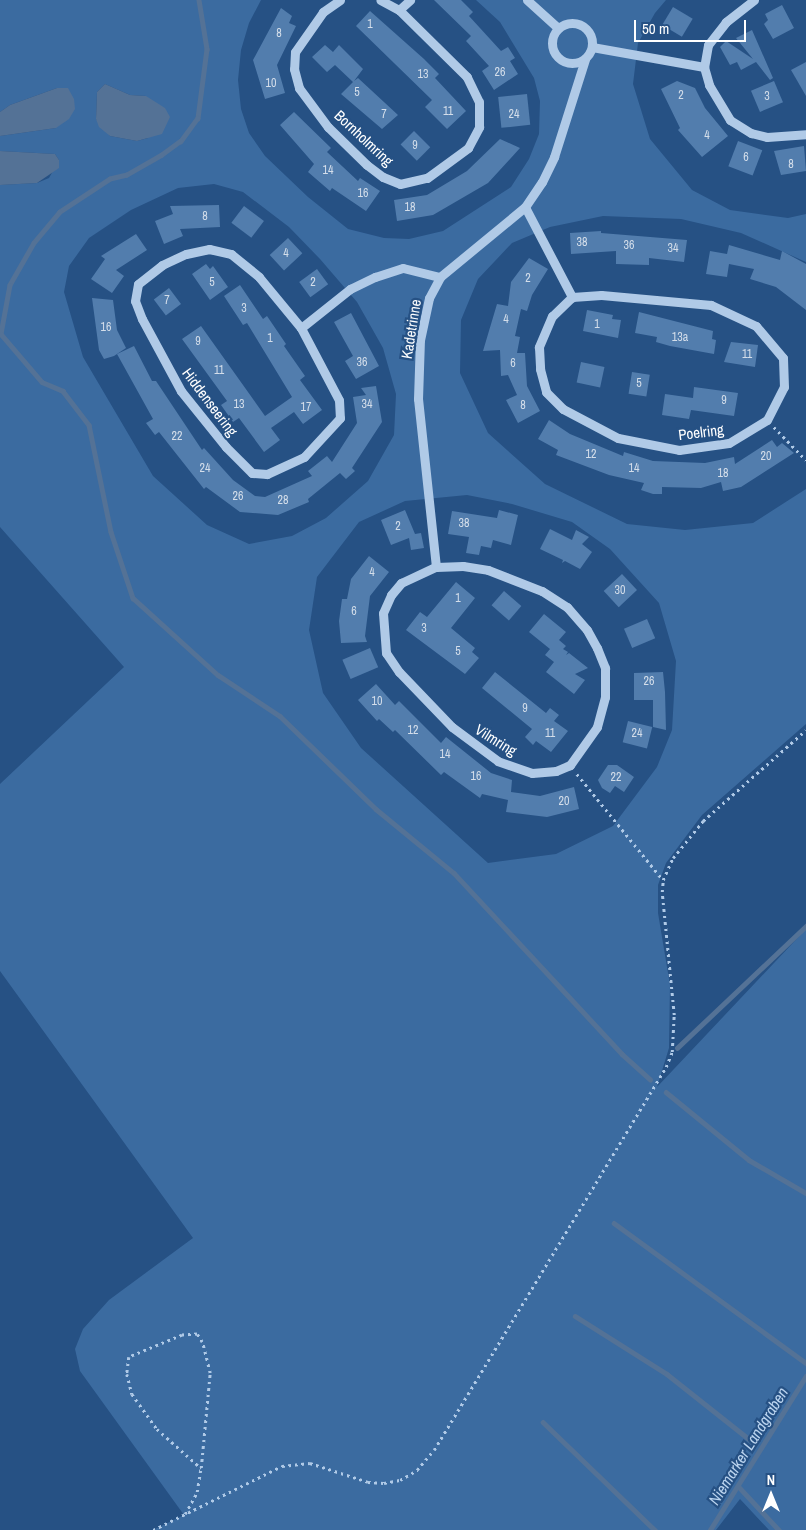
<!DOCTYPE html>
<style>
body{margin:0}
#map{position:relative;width:806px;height:1530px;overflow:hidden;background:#265184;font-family:"Archivo Narrow",sans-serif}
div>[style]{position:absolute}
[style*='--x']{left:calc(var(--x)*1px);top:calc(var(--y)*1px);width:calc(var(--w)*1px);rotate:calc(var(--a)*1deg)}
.green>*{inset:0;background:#3b6ba0}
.water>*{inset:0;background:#547296}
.stream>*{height:4.5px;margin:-2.25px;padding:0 2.25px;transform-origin:2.25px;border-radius:2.25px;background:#547296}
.building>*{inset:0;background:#527dad;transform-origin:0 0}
.path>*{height:2.5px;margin-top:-1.25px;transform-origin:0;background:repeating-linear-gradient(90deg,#b0cae7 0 2.5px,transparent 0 6.5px)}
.minor>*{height:9px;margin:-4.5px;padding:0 4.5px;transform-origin:4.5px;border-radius:4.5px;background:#b0cae7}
.minor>.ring{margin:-4.5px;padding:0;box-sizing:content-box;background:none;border:9px solid #b0cae7;border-radius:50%}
span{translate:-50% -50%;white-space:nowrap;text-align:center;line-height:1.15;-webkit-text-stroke:4.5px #265184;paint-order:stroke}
.number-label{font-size:12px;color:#d4deea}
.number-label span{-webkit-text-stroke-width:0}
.street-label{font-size:15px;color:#fff}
.water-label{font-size:16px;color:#bbd4ef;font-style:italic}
.north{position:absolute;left:746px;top:1470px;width:50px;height:50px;-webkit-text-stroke:4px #265184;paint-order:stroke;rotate:0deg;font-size:14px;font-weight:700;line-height:20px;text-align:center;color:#fff}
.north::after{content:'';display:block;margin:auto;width:18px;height:22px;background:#fff;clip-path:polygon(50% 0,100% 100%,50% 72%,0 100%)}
.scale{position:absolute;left:634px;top:20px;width:112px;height:22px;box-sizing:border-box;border:2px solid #fff;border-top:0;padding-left:6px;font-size:15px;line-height:18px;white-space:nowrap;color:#fff;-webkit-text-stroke:4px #265184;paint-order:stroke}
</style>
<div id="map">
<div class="green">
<i style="clip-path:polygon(evenodd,0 0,261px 0,249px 23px,241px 50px,238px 80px,241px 109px,249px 133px,265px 156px,308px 197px,348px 229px,384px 238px,409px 239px,443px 231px,511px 187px,529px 159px,539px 134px,540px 101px,534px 78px,500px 22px,476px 0,666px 0,655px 13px,638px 43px,633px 84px,650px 139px,692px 190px,730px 210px,788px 218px,806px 214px,806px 262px,741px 233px,681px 219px,603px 216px,550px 227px,512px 243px,478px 279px,461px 320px,460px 373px,488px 433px,545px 484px,627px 524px,685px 530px,753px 523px,806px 489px,806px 724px,702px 815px,666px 863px,658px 885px,658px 913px,670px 985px,669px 1048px,657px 1087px,806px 929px,806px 1530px,769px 1530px,740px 1499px,716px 1530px,153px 1530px,184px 1515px,80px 1371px,75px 1349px,83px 1329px,109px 1300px,193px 1238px,0 971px,0 784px,124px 667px,0 527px,0 185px,37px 183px,49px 178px,59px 160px,55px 154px,0 151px,0 136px,56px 128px,57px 88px,10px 105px,0 112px,0 0,105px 84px,130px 95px,146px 96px,148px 138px,137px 141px,110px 136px,96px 119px,97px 92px,105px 84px,0 0,214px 184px,243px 192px,289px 227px,320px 259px,357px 302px,383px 348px,396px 394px,394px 435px,368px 481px,326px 518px,292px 536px,249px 544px,207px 525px,153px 476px,83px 357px,64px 292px,69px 266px,89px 238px,131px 210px,178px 188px,214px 184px,0 0,467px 495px,512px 504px,572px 522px,610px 549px,659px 603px,676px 661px,672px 730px,657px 767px,613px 826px,556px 854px,488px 863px,361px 748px,323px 693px,309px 630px,317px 577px,359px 522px,405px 501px,467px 495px)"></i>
</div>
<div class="water">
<i style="clip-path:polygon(105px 84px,130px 95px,146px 96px,165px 108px,170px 117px,162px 134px,137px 141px,110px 136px,99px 127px,96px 119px,97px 92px)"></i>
<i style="clip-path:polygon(57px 88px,68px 88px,74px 99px,75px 109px,69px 119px,56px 128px,0 136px,0 112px,10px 105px)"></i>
<i style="clip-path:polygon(0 151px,55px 154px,59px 160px,59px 168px,37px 183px,0 185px)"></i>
</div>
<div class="stream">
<i style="--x:199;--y:0;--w:50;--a:80.7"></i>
<i style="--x:207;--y:49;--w:70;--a:97.4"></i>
<i style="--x:198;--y:118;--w:29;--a:126"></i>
<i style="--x:181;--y:141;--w:24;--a:144"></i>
<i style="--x:162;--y:155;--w:40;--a:150.3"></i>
<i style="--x:127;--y:175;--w:17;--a:167"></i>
<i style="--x:110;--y:179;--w:60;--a:146.6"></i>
<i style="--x:60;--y:212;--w:40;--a:130"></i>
<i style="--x:34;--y:243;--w:48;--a:119.7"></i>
<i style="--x:10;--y:285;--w:50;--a:100.4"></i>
<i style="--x:1;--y:334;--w:63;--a:49.5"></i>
<i style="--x:42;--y:382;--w:23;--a:23"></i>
<i style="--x:63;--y:391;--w:43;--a:52.6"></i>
<i style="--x:89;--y:425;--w:109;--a:78.4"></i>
<i style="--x:111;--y:532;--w:70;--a:71.6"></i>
<i style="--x:133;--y:598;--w:115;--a:42.2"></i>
<i style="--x:218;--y:675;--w:74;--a:33.5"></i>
<i style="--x:280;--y:716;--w:134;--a:44.1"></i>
<i style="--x:376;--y:809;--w:101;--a:39.4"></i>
<i style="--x:454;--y:873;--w:247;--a:47.1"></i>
<i style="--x:622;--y:1054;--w:38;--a:42"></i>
<i style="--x:677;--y:1048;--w:178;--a:-43.4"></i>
<i style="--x:666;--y:1092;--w:107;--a:39.3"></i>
<i style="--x:749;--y:1160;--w:66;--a:30.1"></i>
<i style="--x:614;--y:1223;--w:238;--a:36.1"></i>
<i style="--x:575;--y:1316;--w:109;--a:32.2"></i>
<i style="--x:667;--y:1374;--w:111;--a:38.4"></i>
<i style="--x:543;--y:1422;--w:156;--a:44"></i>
<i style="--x:739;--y:1487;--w:59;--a:47.1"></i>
<i style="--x:710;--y:1530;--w:181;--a:-58.1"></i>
</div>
<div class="building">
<i style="clip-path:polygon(434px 0,461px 0,473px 12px,469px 16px,501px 51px,508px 47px,515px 58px,510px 61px,518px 74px,494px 90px,482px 71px,489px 66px,466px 41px,471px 36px)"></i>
<i style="clip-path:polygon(782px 5px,794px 28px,773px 39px,764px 24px,768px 20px,765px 14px)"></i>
<i style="left:673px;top:7px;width:23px;height:21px;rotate:31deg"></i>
<i style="clip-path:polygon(281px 8px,292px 16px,289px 23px,296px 26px,277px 65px,285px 93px,265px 99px,253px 60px)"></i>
<i style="clip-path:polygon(370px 11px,424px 59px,439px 74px,435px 78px,466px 111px,447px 129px,425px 107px,432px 100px,356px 26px)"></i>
<i style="clip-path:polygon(752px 30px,773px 78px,770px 80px,756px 62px,741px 70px,737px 62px,730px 65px,720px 47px,726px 41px,753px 59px,736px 38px)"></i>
<i style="clip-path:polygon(325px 45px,333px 52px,339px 45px,363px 69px,354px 81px,358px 78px,398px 115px,382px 129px,341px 94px,353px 82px,335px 65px,327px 72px,312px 57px)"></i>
<i style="clip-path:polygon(806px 62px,806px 96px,791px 70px)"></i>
<i style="clip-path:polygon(677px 81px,695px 88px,705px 108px,728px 136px,702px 157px,678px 130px,680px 128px,661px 89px)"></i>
<i style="left:774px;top:81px;width:23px;height:25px;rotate:67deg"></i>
<i style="left:527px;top:94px;width:31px;height:29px;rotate:84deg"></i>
<i style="clip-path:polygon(294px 112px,331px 148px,327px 152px,358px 181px,360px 178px,380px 191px,366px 211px,332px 188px,330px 191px,308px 172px,314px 164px,280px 125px)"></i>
<i style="left:414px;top:131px;width:23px;height:19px;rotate:45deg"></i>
<i style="clip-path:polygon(500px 139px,520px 148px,488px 183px,433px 215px,397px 221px,394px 200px,427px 195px,467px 171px)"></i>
<i style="left:738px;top:141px;width:26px;height:27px;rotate:21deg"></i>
<i style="clip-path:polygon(804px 146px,806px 171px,781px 175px,774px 151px)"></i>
<i style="clip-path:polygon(219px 205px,220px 227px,180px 229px,183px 236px,164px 244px,155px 221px,173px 214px,170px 206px)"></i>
<i style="left:244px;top:206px;width:25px;height:21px;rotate:37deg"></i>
<i style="clip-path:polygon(601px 231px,601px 233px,687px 240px,684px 262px,649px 258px,649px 265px,616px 264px,616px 251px,571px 254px,570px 233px)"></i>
<i style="clip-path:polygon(136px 234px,147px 250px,116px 270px,124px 276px,112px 293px,91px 279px,105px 259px,101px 256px)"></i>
<i style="left:288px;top:238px;width:21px;height:25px;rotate:47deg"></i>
<i style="clip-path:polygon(729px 245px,780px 260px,782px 251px,806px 264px,806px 310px,776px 287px,750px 279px,754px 269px,729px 264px,727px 277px,706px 274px,710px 251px,727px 254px)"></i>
<i style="clip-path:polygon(529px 258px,548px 269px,532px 295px,527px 311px,521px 309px,515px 336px,520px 337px,517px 353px,525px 353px,527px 386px,540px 411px,518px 423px,506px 400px,517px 395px,508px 375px,501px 376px,500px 350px,483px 351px,497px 304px,508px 306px,511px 282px)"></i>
<i style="clip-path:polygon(206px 264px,210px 269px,213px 266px,228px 287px,210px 300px,192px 274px)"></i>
<i style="left:317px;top:269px;width:19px;height:22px;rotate:54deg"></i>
<i style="clip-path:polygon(240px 285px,263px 319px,267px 316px,286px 344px,284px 346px,305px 376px,300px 380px,322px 410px,303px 424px,294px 412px,271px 428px,280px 440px,264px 452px,239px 418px,233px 422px,221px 405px,227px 401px,182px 339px,201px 326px,265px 416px,292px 397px,247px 323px,243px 325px,224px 296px)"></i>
<i style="left:169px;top:288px;width:20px;height:19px;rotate:53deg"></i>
<i style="clip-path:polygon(92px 298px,113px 300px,117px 330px,126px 348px,114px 356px,104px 359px,99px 350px)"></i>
<i style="clip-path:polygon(587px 310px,613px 315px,612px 319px,621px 320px,618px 338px,583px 331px)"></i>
<i style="clip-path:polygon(639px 312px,713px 331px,712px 339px,716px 340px,714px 354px,670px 346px,656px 342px,657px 337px,635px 333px)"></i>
<i style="clip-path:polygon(351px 313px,379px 366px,356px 379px,345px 361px,353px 356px,334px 322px)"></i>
<i style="clip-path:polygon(731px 342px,758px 345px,755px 367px,724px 362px)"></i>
<i style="clip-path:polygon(134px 346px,152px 381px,156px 381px,202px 450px,204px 448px,233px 480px,255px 496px,265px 497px,312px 476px,308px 471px,327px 456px,332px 462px,357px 423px,353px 397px,366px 395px,361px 388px,376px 386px,382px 422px,352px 468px,355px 471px,346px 479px,340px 473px,308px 499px,309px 502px,278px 515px,240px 512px,206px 487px,204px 489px,159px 432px,155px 435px,146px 423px,153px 419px,117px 354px)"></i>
<i style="left:581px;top:362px;width:24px;height:21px;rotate:12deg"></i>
<i style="left:632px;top:372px;width:18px;height:22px;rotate:9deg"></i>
<i style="clip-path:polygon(694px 387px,738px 393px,734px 416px,691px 410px,689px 419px,662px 415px,665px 394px,693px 398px)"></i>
<i style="clip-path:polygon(549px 420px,570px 434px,623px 456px,624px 452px,653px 461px,705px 463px,734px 457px,735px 464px,772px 440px,777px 447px,782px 443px,794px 453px,741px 487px,723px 491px,721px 482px,701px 488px,662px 487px,662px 494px,653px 494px,641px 490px,644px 483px,609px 475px,556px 455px,558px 450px,538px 439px)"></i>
<i style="clip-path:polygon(405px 510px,415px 534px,421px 533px,424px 548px,411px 550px,409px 538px,391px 545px,381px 520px)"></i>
<i style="clip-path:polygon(499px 510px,518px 515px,511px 545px,493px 540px,491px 548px,481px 546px,479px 555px,466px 553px,469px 537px,448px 534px,452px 511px,497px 518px)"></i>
<i style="clip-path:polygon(550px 529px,572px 540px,576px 530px,589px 537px,582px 544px,592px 552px,580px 569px,565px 561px,562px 563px,563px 560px,540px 549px)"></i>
<i style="clip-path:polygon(369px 556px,389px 572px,370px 596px,365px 636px,367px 642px,341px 643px,339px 621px,342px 599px,347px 599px,351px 579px)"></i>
<i style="left:622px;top:574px;width:22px;height:25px;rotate:47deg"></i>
<i style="clip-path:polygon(456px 582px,475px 598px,451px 628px,475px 648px,472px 652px,479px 658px,465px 674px,406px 630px,420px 612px,427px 617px)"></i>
<i style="left:504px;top:591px;width:23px;height:19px;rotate:41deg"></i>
<i style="clip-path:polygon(544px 614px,566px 632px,559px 640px,566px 646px,563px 649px,568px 652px,566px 655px,569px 653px,588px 668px,575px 674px,585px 680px,574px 694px,546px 672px,554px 662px,545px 655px,550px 649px,529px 632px)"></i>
<i style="left:647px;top:619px;width:21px;height:25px;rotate:67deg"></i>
<i style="left:370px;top:648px;width:21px;height:30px;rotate:67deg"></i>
<i style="clip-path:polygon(495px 672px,546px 713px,550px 708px,559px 715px,554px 721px,568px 731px,551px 752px,536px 741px,533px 745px,525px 737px,532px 729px,482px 688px)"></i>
<i style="clip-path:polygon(663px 672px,665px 692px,666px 730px,653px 727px,653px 700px,634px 700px,634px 673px)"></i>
<i style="clip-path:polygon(376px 684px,395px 705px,399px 701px,441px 743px,446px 737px,491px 773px,512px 780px,511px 792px,540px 796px,574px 787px,579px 809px,547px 817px,506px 812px,508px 800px,482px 794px,480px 798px,444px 772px,441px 775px,395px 730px,393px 732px,379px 719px,377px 721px,358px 700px)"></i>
<i style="left:628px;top:721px;width:25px;height:22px;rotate:14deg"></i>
<i style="clip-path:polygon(608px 765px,617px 765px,634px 777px,624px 792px,615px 786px,610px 793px,602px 788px,598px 780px)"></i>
</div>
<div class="path">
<i style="--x:774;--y:427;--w:46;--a:45.9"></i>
<i style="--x:577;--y:774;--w:136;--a:50.9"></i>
<i style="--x:185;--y:1514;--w:25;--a:-61"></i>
<i style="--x:197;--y:1492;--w:24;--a:-81"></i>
<i style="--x:201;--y:1468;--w:95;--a:-84.6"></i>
<i style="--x:210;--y:1373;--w:32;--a:-104"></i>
<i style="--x:202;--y:1342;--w:9;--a:-122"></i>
<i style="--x:197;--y:1334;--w:15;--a:176"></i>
<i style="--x:182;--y:1335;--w:57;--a:157.5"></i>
<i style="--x:129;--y:1357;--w:17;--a:97"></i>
<i style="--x:127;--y:1374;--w:21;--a:76"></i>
<i style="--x:132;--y:1394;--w:43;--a:54.5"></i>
<i style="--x:157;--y:1429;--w:59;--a:41.6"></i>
<i style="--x:153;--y:1530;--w:144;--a:-26.4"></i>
<i style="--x:282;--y:1466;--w:28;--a:-6"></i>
<i style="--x:310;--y:1463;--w:61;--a:18.1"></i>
<i style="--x:368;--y:1482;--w:16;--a:4"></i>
<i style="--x:384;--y:1483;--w:16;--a:-11"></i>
<i style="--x:400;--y:1480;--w:20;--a:-30"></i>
<i style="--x:417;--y:1470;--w:26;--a:-50"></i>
<i style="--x:434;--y:1450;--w:448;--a:-58.8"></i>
<i style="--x:666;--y:1067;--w:16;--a:-68"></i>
<i style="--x:672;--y:1052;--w:37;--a:-87"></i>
<i style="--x:674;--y:1015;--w:124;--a:-95.6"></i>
<i style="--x:662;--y:892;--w:12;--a:-85"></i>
<i style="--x:663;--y:880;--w:24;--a:-66"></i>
<i style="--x:673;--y:858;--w:48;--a:-51"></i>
<i style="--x:703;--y:821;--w:137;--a:-41.5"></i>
</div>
<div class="minor">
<i style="--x:340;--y:0;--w:21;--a:145"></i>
<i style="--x:323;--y:12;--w:49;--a:125"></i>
<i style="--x:295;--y:52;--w:17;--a:93"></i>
<i style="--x:294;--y:69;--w:20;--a:75"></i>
<i style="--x:299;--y:88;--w:49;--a:53.4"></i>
<i style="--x:328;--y:127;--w:54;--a:44.3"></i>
<i style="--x:367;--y:165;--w:20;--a:37"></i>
<i style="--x:383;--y:177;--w:18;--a:22"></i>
<i style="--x:400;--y:184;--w:28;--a:-13"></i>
<i style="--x:427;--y:178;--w:51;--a:-36.2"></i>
<i style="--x:468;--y:148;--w:24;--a:-62"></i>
<i style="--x:479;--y:127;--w:25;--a:-90"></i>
<i style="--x:479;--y:102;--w:28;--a:-116"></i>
<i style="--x:467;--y:77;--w:95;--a:-135.4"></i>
<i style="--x:399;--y:10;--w:21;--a:-152"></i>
<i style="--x:527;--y:0;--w:42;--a:42.1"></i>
<i style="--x:754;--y:0;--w:36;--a:142"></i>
<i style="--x:726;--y:22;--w:29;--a:128"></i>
<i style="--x:708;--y:45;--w:22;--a:100"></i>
<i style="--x:704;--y:67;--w:19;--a:74"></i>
<i style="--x:709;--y:85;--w:41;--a:59"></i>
<i style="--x:730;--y:120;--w:25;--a:32"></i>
<i style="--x:751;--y:133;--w:16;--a:14"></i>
<i style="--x:767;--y:137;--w:39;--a:-4"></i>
<i style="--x:399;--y:10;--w:15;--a:-42"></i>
<i class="ring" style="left:552px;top:23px;width:31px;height:31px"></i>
<i style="--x:592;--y:47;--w:114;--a:10.1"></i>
<i style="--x:525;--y:207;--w:102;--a:62.4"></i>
<i style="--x:572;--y:297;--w:28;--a:136"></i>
<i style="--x:552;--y:316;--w:34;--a:113"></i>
<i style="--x:539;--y:347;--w:22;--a:87"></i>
<i style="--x:540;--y:369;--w:24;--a:75"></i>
<i style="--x:546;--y:392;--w:24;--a:45"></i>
<i style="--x:563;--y:409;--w:62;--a:27.8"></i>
<i style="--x:618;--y:438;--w:62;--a:11.1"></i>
<i style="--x:679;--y:450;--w:50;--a:-8"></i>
<i style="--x:729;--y:443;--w:44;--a:-31.2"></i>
<i style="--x:767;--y:420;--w:37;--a:-63"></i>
<i style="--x:784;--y:387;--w:29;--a:-92"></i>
<i style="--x:783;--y:358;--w:42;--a:-130.2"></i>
<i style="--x:756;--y:326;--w:50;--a:-155"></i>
<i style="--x:711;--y:305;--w:110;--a:-174.8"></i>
<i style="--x:601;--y:295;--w:29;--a:176"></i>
<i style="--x:301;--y:328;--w:81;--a:62.2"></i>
<i style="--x:339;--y:400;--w:18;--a:87"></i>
<i style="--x:340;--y:418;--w:53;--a:132.7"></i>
<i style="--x:304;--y:457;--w:41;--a:155.3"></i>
<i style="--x:267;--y:474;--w:15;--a:-176"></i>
<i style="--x:252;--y:473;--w:37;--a:-135"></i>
<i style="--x:226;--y:447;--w:72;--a:-128.8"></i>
<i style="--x:181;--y:391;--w:82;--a:-118.4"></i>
<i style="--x:142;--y:319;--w:19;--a:-111"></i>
<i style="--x:135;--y:301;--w:17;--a:-80"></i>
<i style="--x:138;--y:284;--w:31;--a:-38"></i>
<i style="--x:162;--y:265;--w:26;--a:-25"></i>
<i style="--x:186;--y:254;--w:24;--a:-12"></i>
<i style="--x:209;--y:249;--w:23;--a:13"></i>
<i style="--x:231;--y:254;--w:36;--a:39"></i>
<i style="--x:259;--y:277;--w:66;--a:50.5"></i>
<i style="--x:301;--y:328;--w:63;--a:-38.5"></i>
<i style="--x:350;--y:289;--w:28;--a:-26"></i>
<i style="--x:375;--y:277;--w:29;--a:-18"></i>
<i style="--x:403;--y:268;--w:38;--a:14"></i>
<i style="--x:463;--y:566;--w:25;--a:9"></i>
<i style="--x:488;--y:570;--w:58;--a:21.3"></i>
<i style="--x:542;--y:591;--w:30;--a:33"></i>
<i style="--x:567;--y:607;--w:30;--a:49"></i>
<i style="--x:587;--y:630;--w:21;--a:61"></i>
<i style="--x:597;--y:648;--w:22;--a:68"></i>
<i style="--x:605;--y:668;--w:29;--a:90"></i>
<i style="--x:605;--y:697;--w:31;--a:105"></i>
<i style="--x:597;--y:727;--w:47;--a:125.4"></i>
<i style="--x:570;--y:765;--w:15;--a:157"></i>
<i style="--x:556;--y:771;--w:24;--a:175"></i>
<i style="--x:532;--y:773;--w:36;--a:-161"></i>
<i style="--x:498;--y:761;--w:57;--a:-143.5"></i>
<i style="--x:452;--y:727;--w:76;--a:-133.9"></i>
<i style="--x:399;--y:672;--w:23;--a:-124"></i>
<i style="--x:386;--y:653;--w:40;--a:-94.3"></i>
<i style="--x:383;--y:613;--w:20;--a:-66"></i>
<i style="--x:391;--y:595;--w:16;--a:-50"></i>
<i style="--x:401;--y:583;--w:38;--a:-25"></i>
<i style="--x:436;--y:567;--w:27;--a:-2"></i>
<i style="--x:436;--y:567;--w:169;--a:-96.1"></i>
<i style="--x:418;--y:399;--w:59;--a:-88.1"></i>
<i style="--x:420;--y:340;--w:43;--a:-77.9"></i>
<i style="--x:429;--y:298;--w:24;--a:-62"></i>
<i style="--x:440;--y:277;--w:110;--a:-39.5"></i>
<i style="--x:525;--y:207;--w:30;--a:-56"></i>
<i style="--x:542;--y:182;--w:28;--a:-64"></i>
<i style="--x:554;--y:157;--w:103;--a:-72.4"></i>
</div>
<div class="number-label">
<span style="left:370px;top:25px">1</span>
<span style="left:279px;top:34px">8</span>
<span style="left:500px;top:73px">26</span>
<span style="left:423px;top:75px">13</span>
<span style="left:271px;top:84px">10</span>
<span style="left:357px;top:93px">5</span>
<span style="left:681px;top:96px">2</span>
<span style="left:767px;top:97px">3</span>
<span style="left:448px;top:112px">11</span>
<span style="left:384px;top:115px">7</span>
<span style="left:514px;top:115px">24</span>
<span style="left:707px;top:136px">4</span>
<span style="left:415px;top:146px">9</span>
<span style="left:746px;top:158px">6</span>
<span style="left:791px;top:165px">8</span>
<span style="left:328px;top:171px">14</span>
<span style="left:363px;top:194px">16</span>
<span style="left:410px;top:208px">18</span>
<span style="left:205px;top:217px">8</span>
<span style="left:582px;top:243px">38</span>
<span style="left:629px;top:246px">36</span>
<span style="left:673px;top:249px">34</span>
<span style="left:286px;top:254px">4</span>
<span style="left:528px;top:279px">2</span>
<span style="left:212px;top:283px">5</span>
<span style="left:313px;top:283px">2</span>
<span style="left:167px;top:301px">7</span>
<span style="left:244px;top:309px">3</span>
<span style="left:506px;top:320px">4</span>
<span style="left:597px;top:325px">1</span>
<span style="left:106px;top:328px">16</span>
<span style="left:680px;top:338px">13a</span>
<span style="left:270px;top:339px">1</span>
<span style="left:198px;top:342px">9</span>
<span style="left:747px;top:355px">11</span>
<span style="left:362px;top:363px">36</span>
<span style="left:513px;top:364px">6</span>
<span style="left:219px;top:371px">11</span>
<span style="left:639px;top:384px">5</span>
<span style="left:724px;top:401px">9</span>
<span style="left:239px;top:405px">13</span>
<span style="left:367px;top:405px">34</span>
<span style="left:523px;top:406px">8</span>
<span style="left:306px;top:408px">17</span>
<span style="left:177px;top:437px">22</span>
<span style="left:591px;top:455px">12</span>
<span style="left:766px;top:457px">20</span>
<span style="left:205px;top:469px">24</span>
<span style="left:634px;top:469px">14</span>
<span style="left:723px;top:474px">18</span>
<span style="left:238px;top:497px">26</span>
<span style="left:283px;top:501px">28</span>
<span style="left:464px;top:524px">38</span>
<span style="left:398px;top:527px">2</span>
<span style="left:372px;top:573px">4</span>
<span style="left:620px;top:591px">30</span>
<span style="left:458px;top:599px">1</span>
<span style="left:354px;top:612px">6</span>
<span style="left:424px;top:629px">3</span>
<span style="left:458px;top:652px">5</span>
<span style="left:649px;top:682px">26</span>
<span style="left:377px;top:702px">10</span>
<span style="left:525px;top:709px">9</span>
<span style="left:413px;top:731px">12</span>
<span style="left:550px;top:734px">11</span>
<span style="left:637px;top:734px">24</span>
<span style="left:445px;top:755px">14</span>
<span style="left:476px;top:777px">16</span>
<span style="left:616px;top:778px">22</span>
<span style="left:564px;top:802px">20</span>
</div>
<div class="street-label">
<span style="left:364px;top:138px;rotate:43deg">Bornholmring</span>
<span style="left:411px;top:329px;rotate:-81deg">Kadetrinne</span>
<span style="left:210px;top:402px;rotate:53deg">Hiddenseering</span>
<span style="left:701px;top:432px;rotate:-7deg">Poelring</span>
<span style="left:496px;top:740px;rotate:32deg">Vilmring</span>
</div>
<div class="water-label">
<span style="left:748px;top:1446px;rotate:-58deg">Niemarker Landgraben</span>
</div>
<div class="north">N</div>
<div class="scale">50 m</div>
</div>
